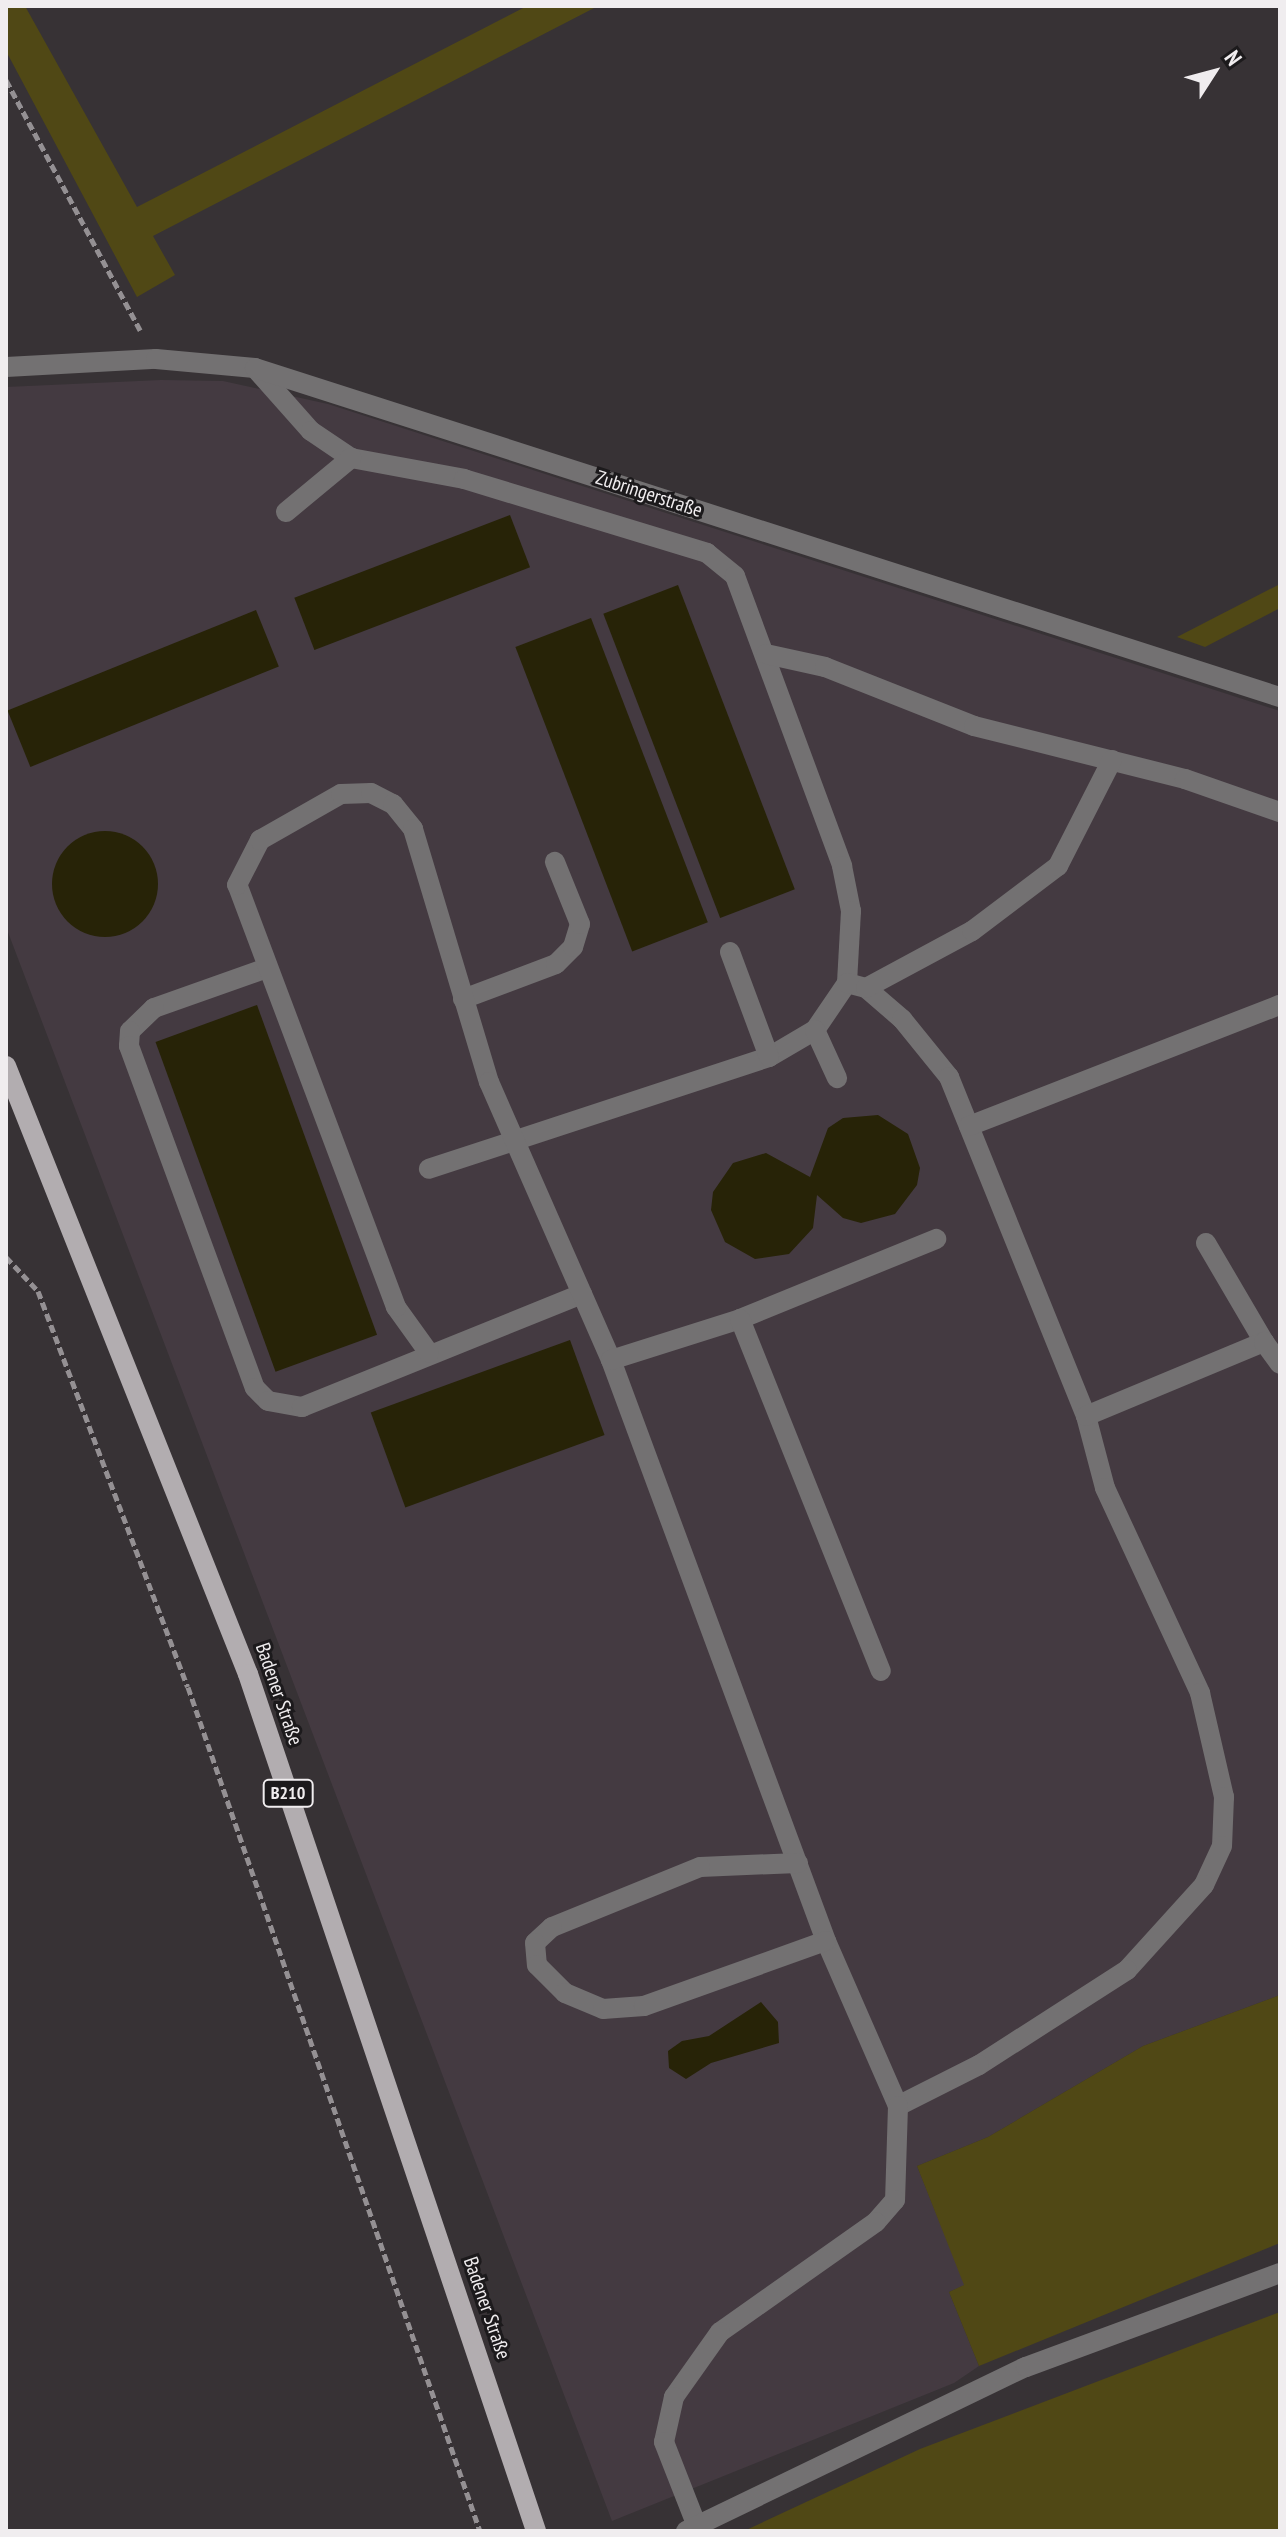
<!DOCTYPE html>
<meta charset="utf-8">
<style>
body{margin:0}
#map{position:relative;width:1286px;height:2537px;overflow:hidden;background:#373235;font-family:"PT Sans Narrow",sans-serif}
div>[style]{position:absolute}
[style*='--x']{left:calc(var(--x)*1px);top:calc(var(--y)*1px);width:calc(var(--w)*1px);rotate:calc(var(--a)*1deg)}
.built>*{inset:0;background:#443a41}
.green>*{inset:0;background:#504815}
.water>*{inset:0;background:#272307;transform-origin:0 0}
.round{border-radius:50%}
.path>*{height:5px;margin-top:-2.5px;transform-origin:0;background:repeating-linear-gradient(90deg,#949093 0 8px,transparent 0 12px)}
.lane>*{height:20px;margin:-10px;padding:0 10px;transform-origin:10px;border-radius:10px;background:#737172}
.street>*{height:20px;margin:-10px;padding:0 10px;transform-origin:10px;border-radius:10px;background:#737172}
.primary>*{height:20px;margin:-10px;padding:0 10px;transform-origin:10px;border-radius:10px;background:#b2adb0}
span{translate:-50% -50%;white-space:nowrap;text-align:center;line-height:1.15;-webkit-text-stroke:6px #1c1a1c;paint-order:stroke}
.shield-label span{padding:2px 6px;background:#1c1a1c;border:2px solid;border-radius:6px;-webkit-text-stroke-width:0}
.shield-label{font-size:18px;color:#f0edef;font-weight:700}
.street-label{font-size:20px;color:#f0edef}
.frame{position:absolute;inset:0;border:8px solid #f0edef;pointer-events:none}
.north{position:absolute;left:1174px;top:32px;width:80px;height:80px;-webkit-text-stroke:6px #1c1a1c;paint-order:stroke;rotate:54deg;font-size:22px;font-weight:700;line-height:32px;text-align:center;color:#f0edef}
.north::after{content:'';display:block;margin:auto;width:28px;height:36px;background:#f0edef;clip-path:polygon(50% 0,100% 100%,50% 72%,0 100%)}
</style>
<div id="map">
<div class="built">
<i style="clip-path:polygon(161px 380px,223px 381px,328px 404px,1280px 711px,1280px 1995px,1143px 2046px,988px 2137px,917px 2166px,965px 2285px,949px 2292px,979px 2366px,954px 2383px,612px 2521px,6px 927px,6px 387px)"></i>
</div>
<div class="green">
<i style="clip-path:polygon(6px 6px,25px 6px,137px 207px,527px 6px,598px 6px,153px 236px,175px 275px,137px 297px,6px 51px)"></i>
<i style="clip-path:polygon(1280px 584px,1280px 608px,1205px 647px,1177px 637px)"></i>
<i style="clip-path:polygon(1280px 1995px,1280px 2243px,979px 2366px,949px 2292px,964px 2285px,917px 2166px,988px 2137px,1143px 2046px)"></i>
<i style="clip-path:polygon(1280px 2312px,1280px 2531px,744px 2531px,920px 2449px)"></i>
</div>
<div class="water">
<i style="left:510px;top:515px;width:56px;height:231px;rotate:69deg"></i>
<i style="left:678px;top:585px;width:326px;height:80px;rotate:69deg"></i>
<i style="left:256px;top:610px;width:61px;height:268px;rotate:68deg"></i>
<i style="left:591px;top:618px;width:326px;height:81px;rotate:69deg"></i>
<i class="round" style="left:52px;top:831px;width:106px;height:106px"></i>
<i style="left:257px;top:1005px;width:351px;height:108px;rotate:70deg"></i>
<i style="clip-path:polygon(878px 1115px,908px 1134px,920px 1168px,917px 1185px,895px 1214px,861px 1223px,843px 1218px,817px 1195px,813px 1228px,789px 1254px,755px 1259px,725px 1242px,711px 1210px,713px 1192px,733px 1163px,766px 1153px,810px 1177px,828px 1128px,843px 1118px)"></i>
<i style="left:570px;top:1340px;width:101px;height:212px;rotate:70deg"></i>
<i style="clip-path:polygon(761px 2002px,778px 2022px,779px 2043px,711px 2063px,686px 2079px,669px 2068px,668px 2051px,682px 2041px,709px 2036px)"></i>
</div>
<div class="path">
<i style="--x:6;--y:80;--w:284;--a:61.8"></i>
<i style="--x:6;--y:1257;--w:47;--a:46.7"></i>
<i style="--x:38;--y:1291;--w:423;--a:69.3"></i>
<i style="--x:188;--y:1687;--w:893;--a:70.92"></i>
</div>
<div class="lane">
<i style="--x:255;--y:368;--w:84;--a:48.4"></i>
<i style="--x:311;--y:431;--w:48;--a:34"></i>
<i style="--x:351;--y:458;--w:115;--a:10.5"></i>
<i style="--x:464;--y:479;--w:254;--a:16.9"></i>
<i style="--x:707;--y:553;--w:36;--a:39"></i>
<i style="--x:735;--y:576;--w:309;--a:69.7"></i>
<i style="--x:842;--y:866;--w:46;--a:78.7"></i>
<i style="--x:851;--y:911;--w:72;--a:93.2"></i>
<i style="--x:847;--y:983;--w:57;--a:124.2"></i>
<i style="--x:815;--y:1030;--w:53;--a:149.6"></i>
<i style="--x:769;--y:1057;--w:358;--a:161.8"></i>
<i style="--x:286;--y:512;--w:85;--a:-39.7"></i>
<i style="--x:766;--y:654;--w:60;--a:12.4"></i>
<i style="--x:825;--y:667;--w:160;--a:21.6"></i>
<i style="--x:974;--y:726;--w:218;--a:14.1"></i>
<i style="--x:1185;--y:779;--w:101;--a:19.2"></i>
<i style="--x:730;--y:952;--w:112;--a:69.6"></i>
<i style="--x:264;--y:969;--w:117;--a:160.5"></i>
<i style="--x:154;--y:1008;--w:33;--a:136"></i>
<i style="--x:130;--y:1031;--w:15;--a:94"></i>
<i style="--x:129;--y:1046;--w:364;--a:69.8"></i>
<i style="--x:255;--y:1388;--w:18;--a:45"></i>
<i style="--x:268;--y:1401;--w:35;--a:10"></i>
<i style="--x:302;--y:1407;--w:302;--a:-22"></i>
<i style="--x:847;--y:983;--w:20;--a:15"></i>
<i style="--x:866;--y:988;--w:48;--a:40.7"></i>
<i style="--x:902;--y:1019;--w:75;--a:51"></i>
<i style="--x:949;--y:1077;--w:366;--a:68"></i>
<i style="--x:1086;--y:1416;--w:74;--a:75.2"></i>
<i style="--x:1105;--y:1488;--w:226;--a:65.1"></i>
<i style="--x:1200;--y:1693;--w:107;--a:77"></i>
<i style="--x:1224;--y:1797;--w:49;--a:92.3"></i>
<i style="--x:1222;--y:1846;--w:43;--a:114.8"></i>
<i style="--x:1204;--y:1885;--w:115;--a:132.2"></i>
<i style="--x:1127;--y:1970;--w:176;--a:147.3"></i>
<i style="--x:979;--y:2065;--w:91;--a:153.2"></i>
<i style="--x:866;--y:988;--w:120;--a:-28.3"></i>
<i style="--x:972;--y:931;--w:108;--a:-37.1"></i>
<i style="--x:1058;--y:866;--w:119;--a:-63"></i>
<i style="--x:463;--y:999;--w:99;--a:-20.6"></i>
<i style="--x:556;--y:964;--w:24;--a:-45"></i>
<i style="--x:573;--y:947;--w:24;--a:-73"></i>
<i style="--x:580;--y:924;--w:67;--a:-112"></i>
<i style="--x:815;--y:1030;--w:53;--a:65.4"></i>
<i style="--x:969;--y:1126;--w:334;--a:-21.3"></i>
<i style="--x:1206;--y:1243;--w:115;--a:59.6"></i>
<i style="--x:740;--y:1319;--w:212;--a:-22.2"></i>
<i style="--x:429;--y:1353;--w:57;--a:-125.7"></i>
<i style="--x:396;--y:1307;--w:451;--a:-110.6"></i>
<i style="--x:237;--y:885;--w:51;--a:-62.9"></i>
<i style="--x:260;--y:840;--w:93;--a:-29.6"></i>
<i style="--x:341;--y:794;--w:30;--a:-2"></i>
<i style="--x:371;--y:793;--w:25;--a:27"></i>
<i style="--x:393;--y:804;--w:32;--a:51"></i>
<i style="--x:413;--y:829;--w:264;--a:73.3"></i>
<i style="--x:489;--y:1082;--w:304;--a:66.3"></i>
<i style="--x:611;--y:1360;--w:620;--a:69.69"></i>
<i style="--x:826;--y:1941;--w:180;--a:66.4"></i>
<i style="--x:898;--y:2106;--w:94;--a:91.8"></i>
<i style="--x:895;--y:2200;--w:29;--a:131"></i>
<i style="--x:876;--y:2222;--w:191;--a:144.8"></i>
<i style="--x:720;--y:2332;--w:80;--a:125.3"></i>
<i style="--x:674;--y:2397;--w:46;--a:102.5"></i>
<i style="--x:664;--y:2442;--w:90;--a:68.6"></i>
<i style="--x:611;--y:1360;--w:135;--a:-17.6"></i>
<i style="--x:740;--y:1319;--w:379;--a:68.2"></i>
<i style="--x:1086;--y:1416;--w:193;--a:-22.6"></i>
<i style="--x:1264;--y:1342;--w:27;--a:54"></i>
<i style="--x:798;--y:1863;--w:98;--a:177.7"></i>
<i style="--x:700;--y:1867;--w:160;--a:157.9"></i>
<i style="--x:552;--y:1927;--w:23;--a:137"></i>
<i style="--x:535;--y:1943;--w:22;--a:85"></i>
<i style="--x:537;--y:1965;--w:40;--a:45"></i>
<i style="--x:565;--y:1993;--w:41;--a:22.8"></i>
<i style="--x:603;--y:2009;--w:41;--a:-4.2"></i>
<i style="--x:644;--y:2006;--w:193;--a:-19.7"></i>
<i style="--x:686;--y:2531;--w:377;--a:-25.8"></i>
<i style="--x:1026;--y:2367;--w:271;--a:-20.3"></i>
</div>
<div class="street">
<i style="--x:6;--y:367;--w:150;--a:-3.1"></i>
<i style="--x:156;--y:359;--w:99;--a:5.2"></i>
<i style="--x:255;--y:368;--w:1077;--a:17.8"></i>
</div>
<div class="primary">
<i style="--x:6;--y:1066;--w:654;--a:68.3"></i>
<i style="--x:248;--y:1674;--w:904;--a:71.42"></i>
</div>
<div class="shield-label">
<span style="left:288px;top:1793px">B210</span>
</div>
<div class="street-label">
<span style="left:649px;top:494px;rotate:18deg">Zubringerstraße</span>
<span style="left:279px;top:1694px;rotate:71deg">Badener Straße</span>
<span style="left:487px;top:2308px;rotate:71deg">Badener Straße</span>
</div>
<div class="frame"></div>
<div class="north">N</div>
</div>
